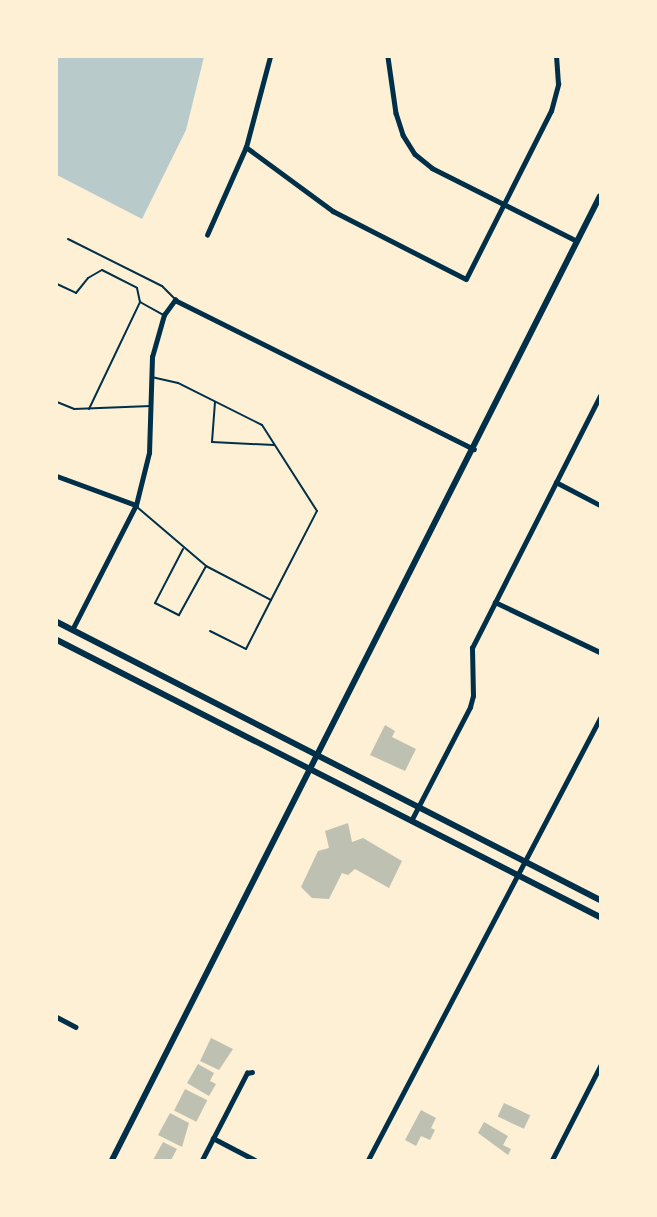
<!DOCTYPE html>
<style>
body{margin:0}
#map{position:relative;width:657px;height:1217px;overflow:hidden;background:#fdf0d5;font-family:"DejaVu Sans",sans-serif}
div>[style]{position:absolute}
[style*='--x']{left:calc(var(--x)*1px);top:calc(var(--y)*1px);width:calc(var(--w)*1px);rotate:calc(var(--a)*1deg)}
.green>*{inset:0;background:#b9caca}
.building>*{inset:0;background:#bec0b2;transform-origin:0 0}
.service>*{height:2px;margin:-1px;padding:0 1px;transform-origin:1px;border-radius:1px;background:#003049}
.minor>*{height:4.5px;margin:-2.25px;padding:0 2.25px;transform-origin:2.25px;border-radius:2.25px;background:#003049}
.secondary>*{height:6px;margin:-3px;padding:0 3px;transform-origin:3px;border-radius:3px;background:#003049}
span{translate:-50% -50%;white-space:nowrap;text-align:center;line-height:1.15;-webkit-text-stroke:5px #fdf0d5;paint-order:stroke}
.frame{position:absolute;inset:0;border:58px solid #fdf0d5;pointer-events:none}
</style>
<div id="map">
<div class="green">
<i style="clip-path:polygon(57px 57px,204px 57px,186px 130px,142px 219px,57px 175px)"></i>
</div>
<div class="building">
<i style="clip-path:polygon(385px 725px,395px 731px,392px 737px,416px 749px,405px 771px,370px 755px)"></i>
<i style="clip-path:polygon(348px 823px,352px 842px,363px 838px,402px 861px,389px 888px,355px 869px,348px 875px,342px 873px,329px 899px,312px 898px,301px 887px,318px 851px,329px 848px,325px 831px)"></i>
<i style="clip-path:polygon(211px 1038px,233px 1049px,219px 1070px,200px 1061px)"></i>
<i style="clip-path:polygon(198px 1064px,214px 1073px,210px 1081px,216px 1084px,209px 1096px,187px 1083px)"></i>
<i style="left:185px;top:1089px;width:25px;height:24px;rotate:27deg"></i>
<i style="left:504px;top:1103px;width:29px;height:15px;rotate:25deg"></i>
<i style="clip-path:polygon(421px 1110px,436px 1118px,431px 1128px,435px 1130px,430px 1140px,421px 1136px,416px 1146px,405px 1140px)"></i>
<i style="clip-path:polygon(170px 1113px,189px 1123px,182px 1147px,158px 1135px)"></i>
<i style="clip-path:polygon(484px 1122px,508px 1136px,503px 1145px,511px 1149px,508px 1155px,478px 1133px)"></i>
<i style="clip-path:polygon(163px 1142px,177px 1149px,171px 1160px,153px 1160px)"></i>
</div>
<div class="service">
<i style="--x:68;--y:239;--w:105;--a:26.6"></i>
<i style="--x:162;--y:286;--w:18;--a:45"></i>
<i style="--x:57;--y:284;--w:21;--a:25"></i>
<i style="--x:76;--y:293;--w:19;--a:-51"></i>
<i style="--x:88;--y:278;--w:16;--a:-30"></i>
<i style="--x:102;--y:270;--w:39;--a:27"></i>
<i style="--x:137;--y:288;--w:14;--a:78"></i>
<i style="--x:57;--y:402;--w:18;--a:22"></i>
<i style="--x:74;--y:409;--w:77;--a:-2.2"></i>
<i style="--x:215;--y:402;--w:40;--a:94.3"></i>
<i style="--x:212;--y:442;--w:62;--a:2.8"></i>
<i style="--x:89;--y:409;--w:119;--a:-64.5"></i>
<i style="--x:140;--y:302;--w:26;--a:29"></i>
<i style="--x:137;--y:507;--w:91;--a:40.5"></i>
<i style="--x:206;--y:566;--w:73;--a:27.6"></i>
<i style="--x:271;--y:600;--w:100;--a:-62.7"></i>
<i style="--x:317;--y:511;--w:102;--a:-122.6"></i>
<i style="--x:262;--y:425;--w:94;--a:-153.4"></i>
<i style="--x:178;--y:383;--w:26;--a:-167"></i>
<i style="--x:183;--y:549;--w:61;--a:117.4"></i>
<i style="--x:155;--y:603;--w:27;--a:27"></i>
<i style="--x:179;--y:615;--w:56;--a:-61.1"></i>
<i style="--x:210;--y:631;--w:40;--a:26.6"></i>
<i style="--x:246;--y:649;--w:55;--a:-63"></i>
</div>
<div class="minor">
<i style="--x:388;--y:57;--w:57;--a:81.9"></i>
<i style="--x:396;--y:113;--w:23;--a:72"></i>
<i style="--x:403;--y:135;--w:22;--a:58"></i>
<i style="--x:415;--y:154;--w:22;--a:39"></i>
<i style="--x:432;--y:168;--w:162;--a:26.7"></i>
<i style="--x:246;--y:147;--w:108;--a:36.3"></i>
<i style="--x:333;--y:211;--w:149;--a:27.1"></i>
<i style="--x:466;--y:279;--w:188;--a:-63.2"></i>
<i style="--x:551;--y:111;--w:28;--a:-75"></i>
<i style="--x:558;--y:84;--w:27;--a:-94"></i>
<i style="--x:207;--y:235;--w:96;--a:-66.1"></i>
<i style="--x:246;--y:147;--w:93;--a:-75.1"></i>
<i style="--x:57;--y:476;--w:84;--a:20.2"></i>
<i style="--x:556;--y:482;--w:50;--a:27.6"></i>
<i style="--x:495;--y:602;--w:116;--a:25.5"></i>
<i style="--x:72;--y:630;--w:140;--a:-62.9"></i>
<i style="--x:136;--y:505;--w:54;--a:-76"></i>
<i style="--x:149;--y:453;--w:96;--a:-88.2"></i>
<i style="--x:152;--y:357;--w:44;--a:-74.1"></i>
<i style="--x:164;--y:315;--w:19;--a:-54"></i>
<i style="--x:175;--y:300;--w:334;--a:26.5"></i>
<i style="--x:411;--y:821;--w:128;--a:-62.6"></i>
<i style="--x:470;--y:707;--w:11;--a:-75"></i>
<i style="--x:473;--y:696;--w:48;--a:-91.2"></i>
<i style="--x:472;--y:648;--w:283;--a:-63.1"></i>
<i style="--x:57;--y:1017;--w:21;--a:28"></i>
<i style="--x:213;--y:1138;--w:47;--a:27.6"></i>
<i style="--x:202;--y:1160;--w:98;--a:-62.7"></i>
<i style="--x:247;--y:1073;--w:5;--a:-11"></i>
<i style="--x:368;--y:1160;--w:499;--a:-62.3"></i>
<i style="--x:552;--y:1160;--w:106;--a:-62.9"></i>
</div>
<div class="secondary">
<i style="--x:57;--y:622;--w:610;--a:27.11"></i>
<i style="--x:57;--y:640;--w:610;--a:27.03"></i>
<i style="--x:112;--y:1160;--w:1080;--a:-63.15"></i>
</div>
<div class="frame"></div>
</div>
